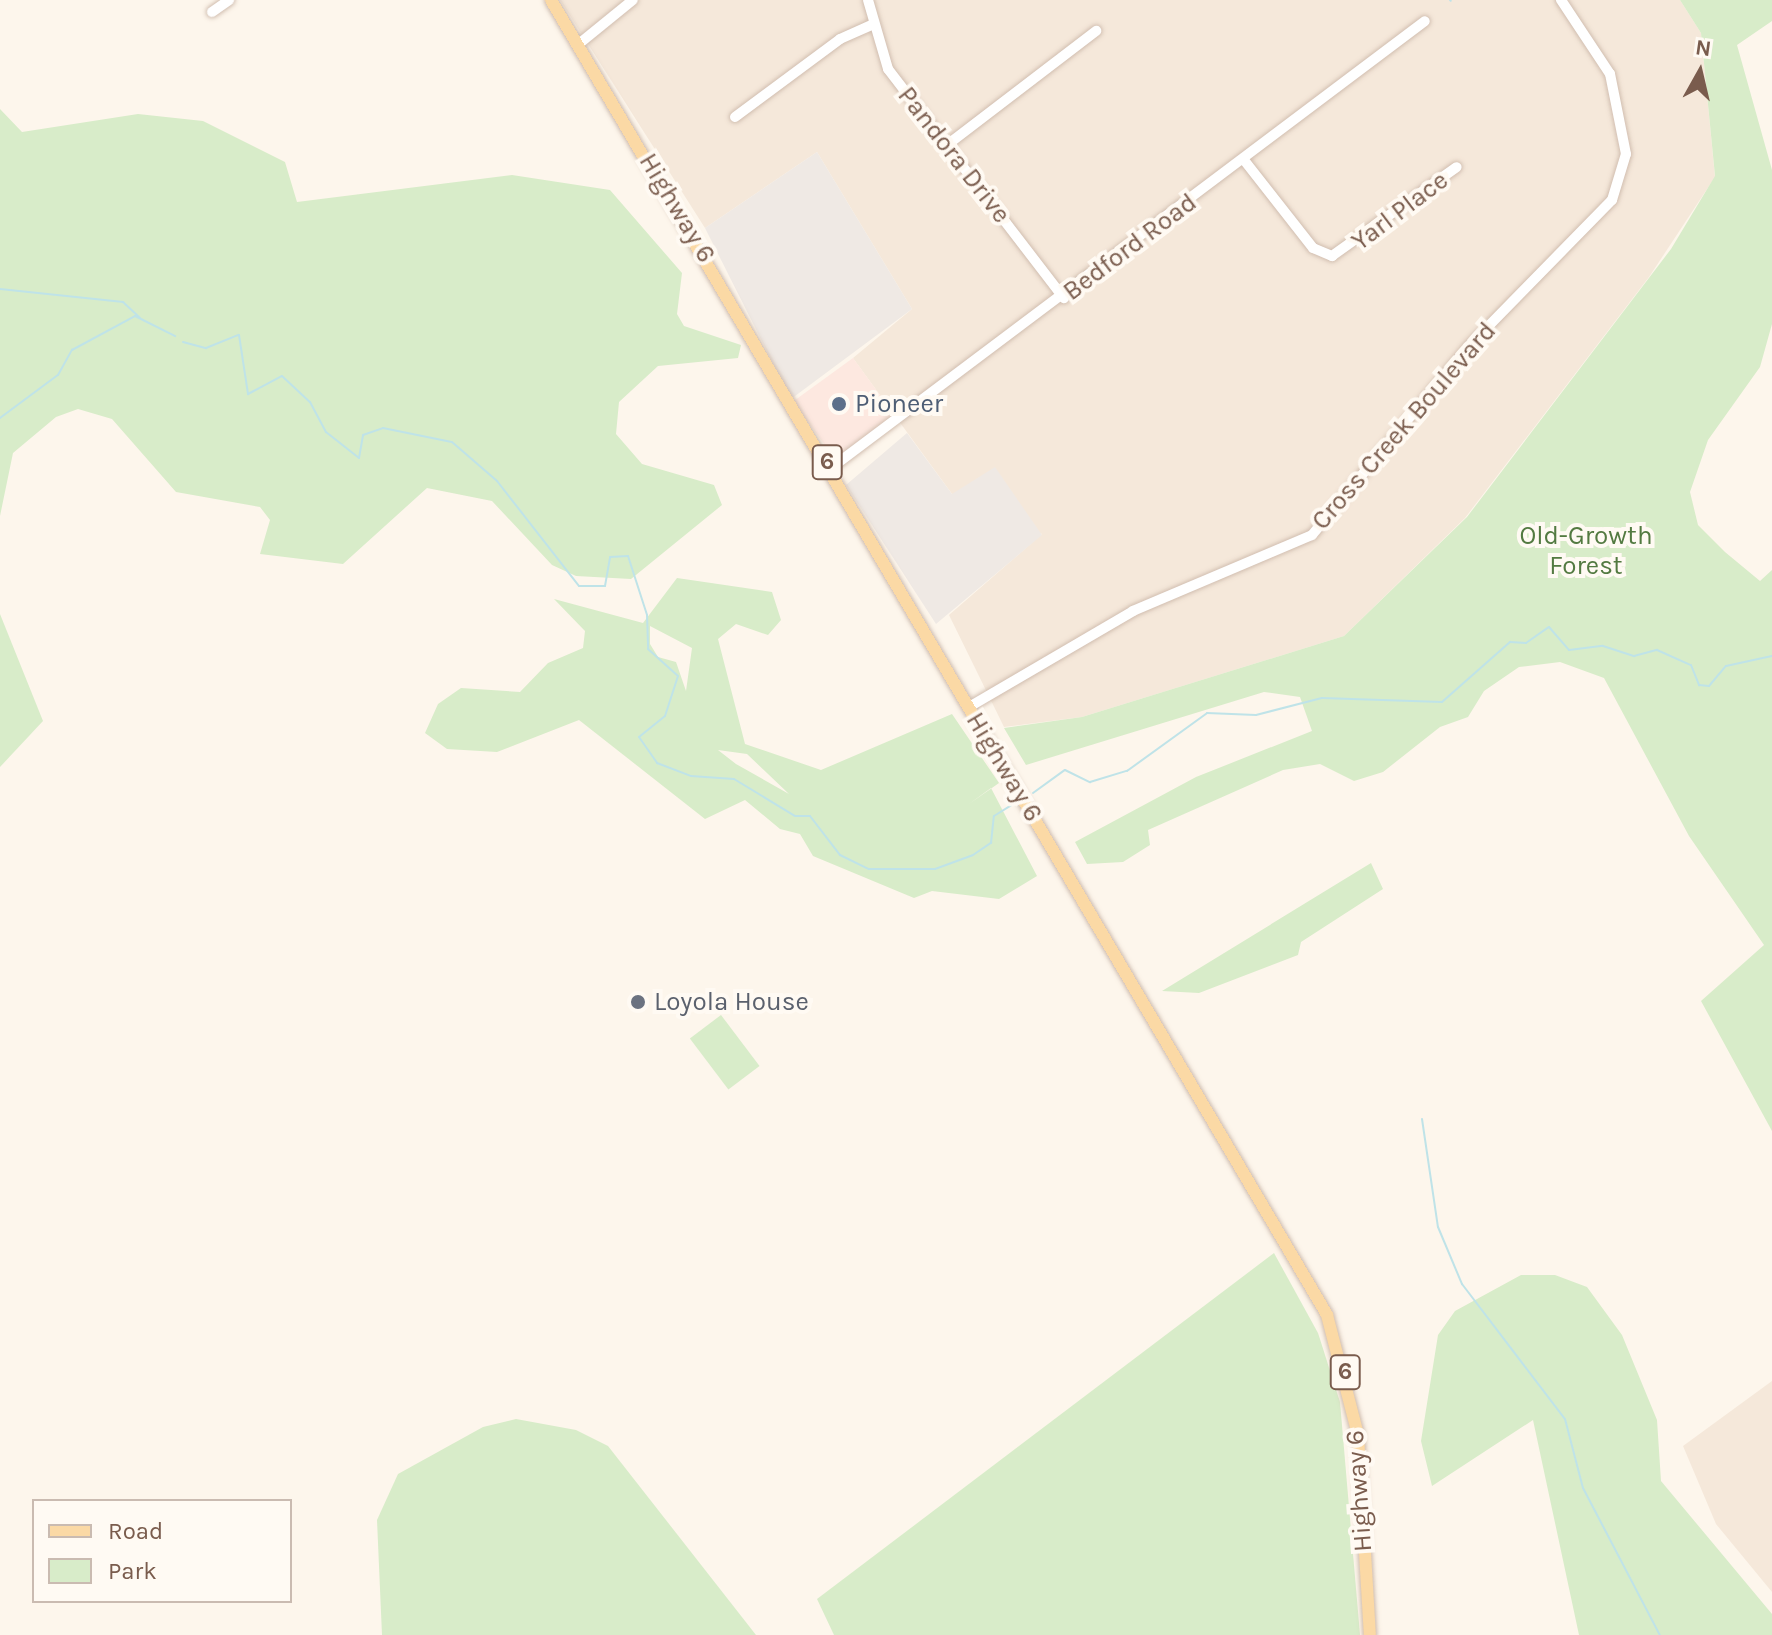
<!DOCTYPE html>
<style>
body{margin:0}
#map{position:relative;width:1772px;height:1635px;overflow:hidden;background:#fdf6ec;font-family:Karla,sans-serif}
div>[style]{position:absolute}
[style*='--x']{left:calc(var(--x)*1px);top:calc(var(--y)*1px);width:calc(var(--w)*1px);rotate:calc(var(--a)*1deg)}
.residential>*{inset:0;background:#f5e8da}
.commercial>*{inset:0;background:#fde8e0;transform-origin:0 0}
.industrial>*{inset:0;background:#efe9e4}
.green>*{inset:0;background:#d8ecc9;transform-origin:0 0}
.stream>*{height:2px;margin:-1px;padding:0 1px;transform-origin:1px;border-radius:1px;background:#bfe3e8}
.roads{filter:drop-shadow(0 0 2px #d1beb0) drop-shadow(0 0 2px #d1beb0)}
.minor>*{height:10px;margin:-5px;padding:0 5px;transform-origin:5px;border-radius:5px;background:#fff}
.major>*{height:12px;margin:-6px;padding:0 6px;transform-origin:6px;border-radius:6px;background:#fbd9a5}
.dots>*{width:22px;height:22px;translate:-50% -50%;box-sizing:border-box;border:4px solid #fffaf3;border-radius:50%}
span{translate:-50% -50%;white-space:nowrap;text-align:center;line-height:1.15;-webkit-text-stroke:8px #fffaf3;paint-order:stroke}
.shield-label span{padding:2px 6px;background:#fffaf3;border:2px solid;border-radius:6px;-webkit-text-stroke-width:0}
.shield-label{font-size:24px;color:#7a5c4d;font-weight:700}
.street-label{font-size:26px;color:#7a5c4d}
.service-label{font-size:26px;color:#4e5e75}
.left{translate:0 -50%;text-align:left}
.park-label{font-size:26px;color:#537a41}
.worship-label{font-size:26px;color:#5b616d}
.legend{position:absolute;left:32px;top:1499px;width:260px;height:104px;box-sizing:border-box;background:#fffaf3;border:2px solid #cabbb1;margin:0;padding:10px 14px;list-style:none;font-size:24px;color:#7a5c4d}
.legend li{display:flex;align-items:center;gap:16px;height:40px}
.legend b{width:40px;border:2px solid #cabbb1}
.north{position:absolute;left:1660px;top:32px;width:80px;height:80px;-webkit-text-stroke:6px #fffaf3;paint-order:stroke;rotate:8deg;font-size:22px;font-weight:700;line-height:32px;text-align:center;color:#7a5c4d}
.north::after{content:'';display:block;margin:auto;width:28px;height:36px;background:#7a5c4d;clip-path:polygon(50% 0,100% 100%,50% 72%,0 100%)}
</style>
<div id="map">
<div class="residential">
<i style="clip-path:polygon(560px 0,1680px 0,1701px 33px,1715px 177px,1649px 277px,1465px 518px,1344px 636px,1082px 717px,1004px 727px,949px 615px,1042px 534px,952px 494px,853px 358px,912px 309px,817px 152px,705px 228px)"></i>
<i style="clip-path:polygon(1772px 1381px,1772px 1592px,1716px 1524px,1683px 1446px)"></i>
</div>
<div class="commercial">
<i style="left:853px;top:358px;width:73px;height:74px;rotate:54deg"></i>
</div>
<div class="industrial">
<i style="clip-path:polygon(817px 152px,912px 309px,791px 399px,705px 228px)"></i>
<i style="clip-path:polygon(907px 433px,952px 494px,995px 467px,1042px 535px,936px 624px,846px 485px)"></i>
</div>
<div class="green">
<i style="clip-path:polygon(1680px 0,1772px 0,1772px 21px,1737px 45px,1772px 170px,1772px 324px,1760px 367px,1708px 440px,1690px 492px,1698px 525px,1725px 552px,1760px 581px,1772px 570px,1772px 1131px,1701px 1001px,1764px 945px,1689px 836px,1604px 678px,1560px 662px,1519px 667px,1484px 691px,1468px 717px,1440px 727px,1383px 772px,1354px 781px,1320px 764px,1283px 770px,1148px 830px,1150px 845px,1123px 862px,1087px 864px,1075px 842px,1196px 777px,1312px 731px,1300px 697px,1264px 692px,1026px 765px,1004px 728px,1082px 717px,1344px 636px,1467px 517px,1671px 249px,1715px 176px,1701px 33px)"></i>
<i style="clip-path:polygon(0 109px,22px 132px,138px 114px,203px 121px,285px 162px,297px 202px,512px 175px,610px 190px,682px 273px,677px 314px,684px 326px,741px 345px,738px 358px,658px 366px,619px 402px,616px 434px,642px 464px,714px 485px,722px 505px,631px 579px,576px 576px,552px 565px,492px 501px,427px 488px,343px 564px,260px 554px,270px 520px,260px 507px,176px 492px,112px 419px,78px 409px,56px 417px,13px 453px,0 516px)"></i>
<i style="clip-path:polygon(evenodd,677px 578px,772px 592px,781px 620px,768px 635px,736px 624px,718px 639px,745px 744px,821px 770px,952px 714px,999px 783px,969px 804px,991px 788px,1037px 876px,999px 899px,932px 891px,914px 898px,813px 856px,800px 834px,780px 829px,745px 800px,705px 819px,579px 720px,497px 752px,447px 749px,425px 733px,438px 704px,461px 688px,520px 692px,548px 663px,583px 648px,585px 631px,554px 599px,643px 623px,677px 578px,650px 626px,692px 648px,686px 691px,676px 662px,658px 657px,650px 644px,650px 626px,677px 578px,718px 750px,747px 754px,789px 794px,736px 764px,718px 750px)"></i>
<i style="clip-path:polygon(0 614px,43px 721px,0 767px)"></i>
<i style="clip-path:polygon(1371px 863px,1383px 889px,1301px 942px,1298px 955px,1199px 993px,1162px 991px)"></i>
<i style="left:721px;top:1015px;width:64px;height:39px;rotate:53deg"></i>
<i style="clip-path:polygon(1274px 1253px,1318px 1333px,1340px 1402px,1360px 1635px,834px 1635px,817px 1599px)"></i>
<i style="clip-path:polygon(1521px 1275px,1555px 1275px,1587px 1287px,1622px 1335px,1657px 1420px,1661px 1481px,1772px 1614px,1772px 1635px,1579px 1635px,1533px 1420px,1432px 1486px,1421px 1441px,1438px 1335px,1455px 1311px)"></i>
<i style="clip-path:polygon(516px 1419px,576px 1430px,608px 1446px,756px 1635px,382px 1635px,377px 1520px,398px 1474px,483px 1427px)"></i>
</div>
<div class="stream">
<i style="--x:1450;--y:0;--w:1;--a:45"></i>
<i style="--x:0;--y:289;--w:124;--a:6"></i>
<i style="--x:123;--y:302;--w:23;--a:43"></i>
<i style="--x:183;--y:342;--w:24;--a:15"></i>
<i style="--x:206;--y:348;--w:35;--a:-22"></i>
<i style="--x:239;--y:335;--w:60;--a:81.3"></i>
<i style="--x:248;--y:394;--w:38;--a:-28"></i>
<i style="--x:282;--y:376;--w:38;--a:43"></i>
<i style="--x:310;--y:402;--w:34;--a:62"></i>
<i style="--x:326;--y:432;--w:42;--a:38.2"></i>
<i style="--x:359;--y:458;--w:23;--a:-80"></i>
<i style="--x:363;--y:435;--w:21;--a:-19"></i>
<i style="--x:383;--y:428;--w:70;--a:11.5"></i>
<i style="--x:452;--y:442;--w:60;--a:40.9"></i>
<i style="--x:497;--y:481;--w:133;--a:52"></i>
<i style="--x:579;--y:586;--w:26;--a:0"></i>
<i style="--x:605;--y:586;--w:29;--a:-80"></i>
<i style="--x:610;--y:557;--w:18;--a:-3"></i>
<i style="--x:628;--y:556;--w:62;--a:72.1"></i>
<i style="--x:647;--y:615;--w:34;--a:88"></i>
<i style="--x:648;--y:649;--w:40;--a:42"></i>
<i style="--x:678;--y:676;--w:42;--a:108"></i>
<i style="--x:665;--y:716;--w:33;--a:141"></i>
<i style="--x:639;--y:737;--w:32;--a:55"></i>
<i style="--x:657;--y:763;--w:36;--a:21"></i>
<i style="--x:691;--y:776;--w:43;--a:4"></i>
<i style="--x:734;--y:779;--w:71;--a:31.2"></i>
<i style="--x:795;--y:816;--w:15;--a:0"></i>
<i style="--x:810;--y:816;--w:49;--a:52.4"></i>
<i style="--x:840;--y:855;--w:32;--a:26"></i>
<i style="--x:869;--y:869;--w:66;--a:0"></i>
<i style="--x:935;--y:869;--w:40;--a:-20.2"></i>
<i style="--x:973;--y:855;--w:22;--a:-34"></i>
<i style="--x:991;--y:843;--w:27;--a:-84"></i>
<i style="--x:994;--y:816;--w:22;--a:-32"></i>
<i style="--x:0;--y:418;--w:72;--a:-36.6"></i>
<i style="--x:58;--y:375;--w:29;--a:-61"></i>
<i style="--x:72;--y:350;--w:72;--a:-28.4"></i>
<i style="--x:135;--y:316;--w:45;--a:26.6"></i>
<i style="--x:1033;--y:793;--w:39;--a:-36"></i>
<i style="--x:1065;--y:770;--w:28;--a:26"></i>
<i style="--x:1090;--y:782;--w:39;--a:-17"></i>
<i style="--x:1127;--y:771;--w:99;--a:-35.9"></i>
<i style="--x:1207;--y:713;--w:49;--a:2.3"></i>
<i style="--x:1256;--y:715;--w:68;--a:-14.4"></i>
<i style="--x:1322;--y:698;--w:120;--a:1.9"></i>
<i style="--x:1442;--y:702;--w:91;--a:-41.4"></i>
<i style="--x:1510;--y:642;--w:16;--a:4"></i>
<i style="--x:1526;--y:643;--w:28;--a:-35"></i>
<i style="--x:1549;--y:627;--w:30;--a:49"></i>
<i style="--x:1569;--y:650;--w:34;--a:-7"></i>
<i style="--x:1603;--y:646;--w:33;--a:18"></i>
<i style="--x:1634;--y:656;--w:24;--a:-15"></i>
<i style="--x:1657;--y:650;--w:37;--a:24"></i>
<i style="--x:1691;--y:665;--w:22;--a:68"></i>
<i style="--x:1699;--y:685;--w:10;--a:6"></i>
<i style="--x:1709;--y:686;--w:26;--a:-50"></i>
<i style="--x:1726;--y:666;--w:47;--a:-12.3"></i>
<i style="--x:1422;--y:1119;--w:109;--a:81.6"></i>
<i style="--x:1438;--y:1227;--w:62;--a:67.2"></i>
<i style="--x:1462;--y:1284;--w:170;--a:52.7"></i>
<i style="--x:1565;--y:1419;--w:71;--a:75.4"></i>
<i style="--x:1583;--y:1488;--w:166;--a:62.4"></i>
</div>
<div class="roads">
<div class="minor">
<i style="--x:868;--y:0;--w:72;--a:73.8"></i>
<i style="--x:888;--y:69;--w:289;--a:52.5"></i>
<i style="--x:212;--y:12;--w:21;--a:-35"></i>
<i style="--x:580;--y:43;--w:68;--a:-39.1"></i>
<i style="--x:735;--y:117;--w:131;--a:-36.6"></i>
<i style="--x:840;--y:39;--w:36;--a:-24"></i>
<i style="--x:947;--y:145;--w:188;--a:-37.4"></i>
<i style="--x:1244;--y:160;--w:112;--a:51.9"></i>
<i style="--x:1313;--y:248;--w:21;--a:23"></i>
<i style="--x:1332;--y:256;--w:153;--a:-35.5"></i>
<i style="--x:831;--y:468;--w:743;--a:-36.96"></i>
<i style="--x:969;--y:707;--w:190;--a:-30.3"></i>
<i style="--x:1133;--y:611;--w:194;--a:-23"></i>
<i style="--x:1312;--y:535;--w:244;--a:-50.3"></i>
<i style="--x:1468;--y:347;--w:206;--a:-45.6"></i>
<i style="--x:1612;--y:200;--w:48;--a:-73.1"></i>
<i style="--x:1626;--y:154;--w:82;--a:-101.3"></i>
<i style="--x:1610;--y:74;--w:89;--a:-123.5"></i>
</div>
<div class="major">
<i style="--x:551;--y:0;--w:1527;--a:59.45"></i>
<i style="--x:1327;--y:1315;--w:124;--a:75.5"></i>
<i style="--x:1358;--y:1435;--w:200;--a:86.6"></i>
</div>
</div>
<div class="dots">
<i style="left:839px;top:404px;background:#5c6f8a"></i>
<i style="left:638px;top:1002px;background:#6b7280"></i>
</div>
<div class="shield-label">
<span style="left:827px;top:462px">6</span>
<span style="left:1345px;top:1372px">6</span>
</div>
<div class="street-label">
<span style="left:954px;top:155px;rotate:52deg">Pandora Drive</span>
<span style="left:677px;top:208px;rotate:59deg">Highway 6</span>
<span style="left:1400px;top:211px;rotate:-37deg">Yarl Place</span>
<span style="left:1130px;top:247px;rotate:-37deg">Bedford Road</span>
<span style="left:1404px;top:426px;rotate:-49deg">Cross Creek Boulevard</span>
<span style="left:1004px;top:767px;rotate:59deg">Highway 6</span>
<span style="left:1359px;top:1491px;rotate:-94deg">Highway 6</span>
</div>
<div class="service-label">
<span class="left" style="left:855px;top:404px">Pioneer</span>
</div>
<div class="park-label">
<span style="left:1586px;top:551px">Old-Growth<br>Forest</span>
</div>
<div class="worship-label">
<span class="left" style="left:654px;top:1002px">Loyola House</span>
</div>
<ul class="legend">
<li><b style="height:10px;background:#fbd9a5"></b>Road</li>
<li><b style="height:22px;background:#d8ecc9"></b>Park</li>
</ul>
<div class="north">N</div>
</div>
